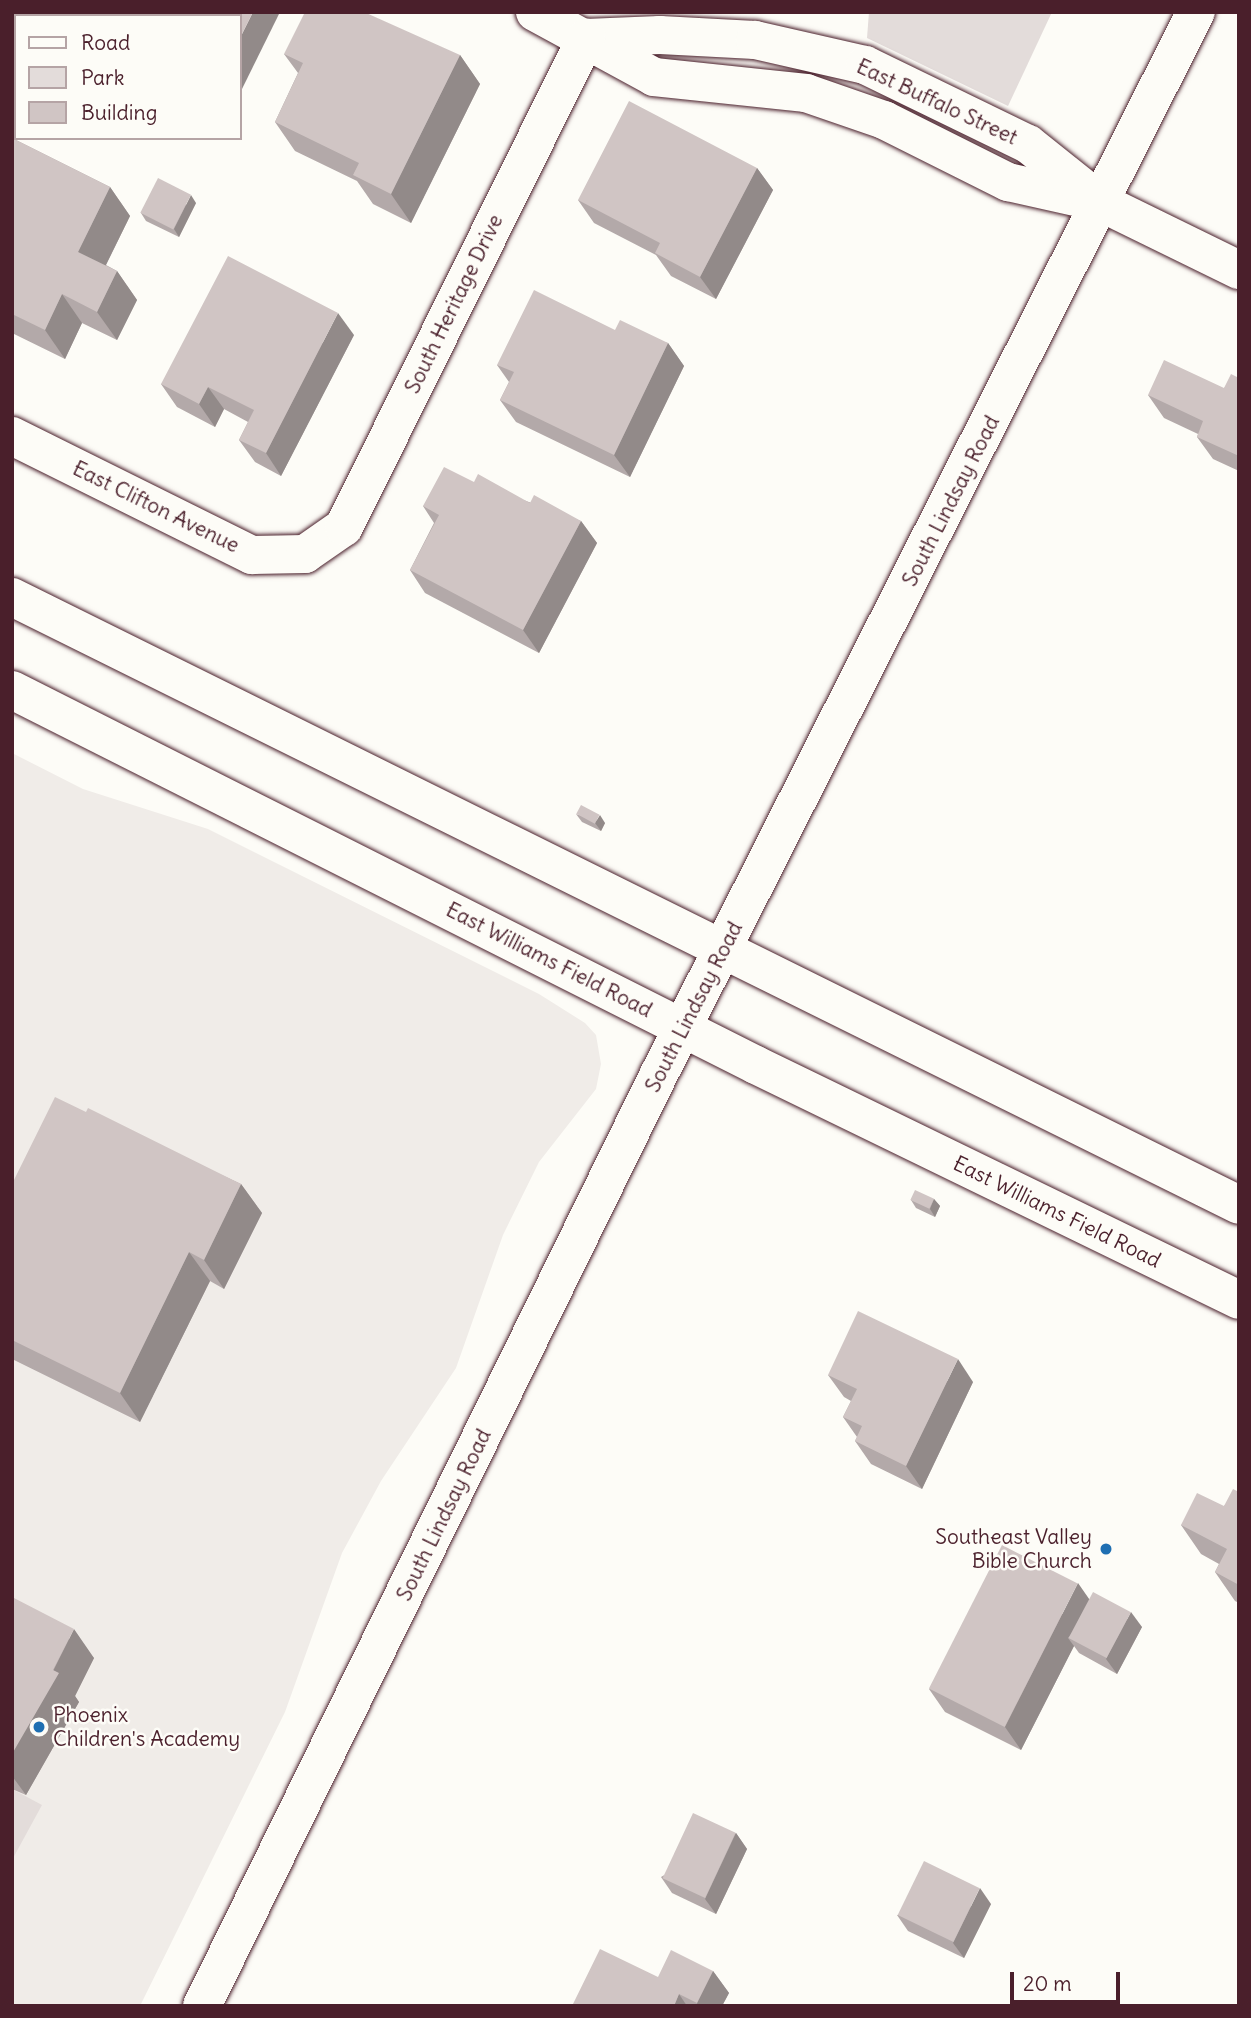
<!DOCTYPE html>
<style>
body{margin:0}
#map{position:relative;width:1251px;height:2018px;overflow:hidden;background:#fdfcf7;font-family:Delius,sans-serif}
div>[style]{position:absolute}
[style*='--x']{left:calc(var(--x)*1px);top:calc(var(--y)*1px);width:calc(var(--w)*1px);rotate:calc(var(--a)*1deg)}
.built>*{inset:0;background:#f0ece8}
.green>*{inset:0;background:#e3dcda}
.roads{filter:drop-shadow(0 0 2px #4a1f2b) drop-shadow(0 0 2px #4a1f2b)}
.street>*{height:38px;margin:-19px;padding:0 19px;transform-origin:19px;border-radius:19px;background:#fdfcf7}
.secondary>*{height:38px;margin:-19px;padding:0 19px;transform-origin:19px;border-radius:19px;background:#fdfcf7}
.wall>*{inset:0;background:#b3a9a9}
.shaded-wall>*{inset:0;background:#928a89}
.building>*{inset:0;background:#d0c5c4;transform-origin:0 0}
.dots>*{width:19px;height:19px;translate:-50% -50%;box-sizing:border-box;border:4px solid #fdfcf7;border-radius:50%}
span{translate:-50% -50%;white-space:nowrap;text-align:center;line-height:1.15;-webkit-text-stroke:5px #fdfcf7;paint-order:stroke}
.street-label{font-size:21px;color:#4a1f2b}
.poi-label{font-size:21px;color:#4a1f2b}
.right{translate:-100% -50%;text-align:right}
.left{translate:0 -50%;text-align:left}
.frame{position:absolute;inset:0;border:14px solid #4a1f2b;pointer-events:none}
.legend{position:absolute;left:14px;top:14px;width:228px;height:126px;box-sizing:border-box;background:#fdfcf7;border:2px solid #b5a4a5;margin:0;padding:9px 12px;list-style:none;font-size:21px;color:#4a1f2b}
.legend li{display:flex;align-items:center;gap:14px;height:35px}
.legend b{width:35px;border:2px solid #b5a4a5}
.scale{position:absolute;left:1010px;top:1972px;width:110px;height:32px;box-sizing:border-box;border:4px solid #4a1f2b;border-top:0;padding-left:9px;font-size:21px;line-height:24px;white-space:nowrap;color:#4a1f2b;-webkit-text-stroke:5px #fdfcf7;paint-order:stroke}
</style>
<div id="map">
<div class="built">
<i style="clip-path:polygon(12px 753px,83px 789px,208px 829px,539px 994px,585px 1023px,596px 1035px,601px 1064px,596px 1089px,539px 1162px,503px 1235px,456px 1368px,381px 1481px,342px 1553px,285px 1712px,140px 2006px,12px 2006px)"></i>
</div>
<div class="green">
<i style="clip-path:polygon(869px 12px,1052px 12px,1008px 106px,867px 38px)"></i>
<i style="clip-path:polygon(12px 1789px,42px 1805px,12px 1860px)"></i>
</div>
<div class="roads">
<div class="street">
<i style="--x:535;--y:12;--w:136;--a:28.6"></i>
<i style="--x:654;--y:77;--w:153;--a:6"></i>
<i style="--x:806;--y:93;--w:83;--a:19.1"></i>
<i style="--x:884;--y:120;--w:139;--a:26.6"></i>
<i style="--x:1008;--y:182;--w:87;--a:12.6"></i>
<i style="--x:586;--y:38;--w:74;--a:-2.3"></i>
<i style="--x:660;--y:35;--w:95;--a:3"></i>
<i style="--x:755;--y:40;--w:113;--a:12.8"></i>
<i style="--x:865;--y:65;--w:181;--a:25.9"></i>
<i style="--x:1028;--y:144;--w:95;--a:38.6"></i>
<i style="--x:1102;--y:203;--w:153;--a:26.1"></i>
<i style="--x:12;--y:436;--w:268;--a:26.4"></i>
<i style="--x:252;--y:555;--w:53;--a:-1.1"></i>
<i style="--x:305;--y:554;--w:47;--a:-34.7"></i>
<i style="--x:344;--y:527;--w:546;--a:-63.67"></i>
</div>
<div class="secondary">
<i style="--x:12;--y:597;--w:1369;--a:26.36"></i>
<i style="--x:12;--y:690;--w:833;--a:26.75"></i>
<i style="--x:756;--y:1065;--w:537;--a:25.94"></i>
<i style="--x:202;--y:2006;--w:1038;--a:-63.88"></i>
<i style="--x:659;--y:1074;--w:1190;--a:-63.18"></i>
</div>
</div>
<div class="wall">
<i style="clip-path:polygon(284px 54px,460px 55px,480px 84px,411px 223px,373px 204px,357px 181px,295px 151px,275px 122px,298px 73px)"></i>
<i style="clip-path:polygon(12px 138px,110px 187px,130px 216px,106px 265px,117px 271px,137px 300px,117px 340px,82px 323px,65px 359px,12px 333px)"></i>
<i style="clip-path:polygon(757px 168px,773px 190px,716px 299px,671px 276px,656px 255px,594px 223px,578px 200px)"></i>
<i style="clip-path:polygon(196px 203px,179px 237px,146px 221px,141px 213px)"></i>
<i style="clip-path:polygon(615px 330px,668px 343px,684px 366px,630px 477px,516px 422px,500px 400px,509px 382px,497px 365px)"></i>
<i style="clip-path:polygon(354px 335px,281px 476px,255px 462px,239px 440px,248px 422px,224px 409px,215px 427px,177px 407px,161px 384px)"></i>
<i style="clip-path:polygon(1239px 378px,1239px 471px,1213px 459px,1197px 437px,1198px 434px,1164px 418px,1148px 395px,1224px 388px)"></i>
<i style="clip-path:polygon(474px 482px,581px 521px,597px 543px,539px 653px,425px 593px,410px 570px,434px 523px,423px 506px)"></i>
<i style="clip-path:polygon(576px 814px,605px 823px,601px 831px,582px 822px)"></i>
<i style="clip-path:polygon(86px 1112px,241px 1184px,262px 1213px,224px 1289px,210px 1281px,140px 1422px,12px 1359px,12px 1184px)"></i>
<i style="clip-path:polygon(934px 1199px,940px 1206px,935px 1217px,916px 1208px,911px 1200px)"></i>
<i style="clip-path:polygon(828px 1375px,973px 1382px,922px 1489px,871px 1464px,855px 1441px,857px 1437px,843px 1417px,851px 1401px,844px 1397px)"></i>
<i style="clip-path:polygon(1239px 1492px,1239px 1603px,1235px 1601px,1215px 1572px,1219px 1564px,1201px 1554px,1181px 1525px,1224px 1506px)"></i>
<i style="clip-path:polygon(12px 1597px,94px 1658px,75px 1696px,79px 1702px,26px 1795px,12px 1789px)"></i>
<i style="clip-path:polygon(1089px 1599px,1142px 1627px,1117px 1674px,1079px 1653px,1074px 1646px,1021px 1750px,945px 1712px,929px 1689px)"></i>
<i style="clip-path:polygon(736px 1833px,747px 1849px,716px 1914px,672px 1893px,661px 1877px)"></i>
<i style="clip-path:polygon(991px 1904px,964px 1958px,908px 1931px,897px 1915px)"></i>
<i style="clip-path:polygon(713px 1971px,729px 1993px,722px 2006px,572px 2006px,658px 1977px)"></i>
</div>
<div class="shaded-wall">
<i style="clip-path:polygon(253px 12px,280px 12px,240px 93px,240px 38px)"></i>
<i style="clip-path:polygon(460px 55px,480px 84px,411px 223px,391px 194px)"></i>
<i style="clip-path:polygon(757px 168px,773px 190px,716px 299px,700px 277px)"></i>
<i style="clip-path:polygon(110px 187px,130px 216px,98px 281px,78px 252px)"></i>
<i style="clip-path:polygon(191px 195px,196px 203px,179px 237px,174px 229px)"></i>
<i style="clip-path:polygon(117px 271px,137px 300px,117px 340px,97px 312px)"></i>
<i style="clip-path:polygon(62px 294px,82px 323px,65px 359px,45px 330px)"></i>
<i style="clip-path:polygon(338px 313px,354px 335px,281px 476px,266px 453px)"></i>
<i style="clip-path:polygon(668px 343px,684px 366px,630px 477px,614px 455px)"></i>
<i style="clip-path:polygon(208px 387px,224px 409px,215px 427px,199px 404px)"></i>
<i style="clip-path:polygon(581px 521px,597px 543px,539px 653px,523px 630px)"></i>
<i style="clip-path:polygon(600px 815px,605px 823px,601px 831px,595px 823px)"></i>
<i style="clip-path:polygon(241px 1184px,262px 1213px,224px 1289px,204px 1260px)"></i>
<i style="clip-path:polygon(934px 1199px,940px 1206px,935px 1217px,930px 1209px)"></i>
<i style="clip-path:polygon(189px 1252px,210px 1281px,140px 1422px,120px 1393px)"></i>
<i style="clip-path:polygon(958px 1359px,973px 1382px,922px 1489px,906px 1466px)"></i>
<i style="clip-path:polygon(1078px 1583px,1094px 1606px,1068px 1638px,1074px 1646px,1021px 1750px,1005px 1727px)"></i>
<i style="clip-path:polygon(1131px 1612px,1142px 1627px,1117px 1674px,1106px 1659px)"></i>
<i style="clip-path:polygon(74px 1629px,94px 1658px,75px 1696px,79px 1702px,26px 1795px,12px 1776px,12px 1754px)"></i>
<i style="clip-path:polygon(736px 1833px,747px 1849px,716px 1914px,705px 1899px)"></i>
<i style="clip-path:polygon(980px 1888px,991px 1904px,964px 1958px,953px 1943px)"></i>
<i style="clip-path:polygon(713px 1971px,729px 1993px,722px 2006px,698px 2006px,697px 2003px)"></i>
<i style="clip-path:polygon(679px 1994px,687px 2006px,674px 2006px)"></i>
</div>
<div class="building">
<i style="clip-path:polygon(110px 12px,253px 12px,240px 38px,240px 16px,109px 16px)"></i>
<i style="clip-path:polygon(305px 12px,364px 12px,460px 55px,391px 194px,353px 175px,359px 163px,275px 122px,303px 63px,284px 54px)"></i>
<i style="clip-path:polygon(629px 101px,757px 168px,700px 277px,655px 253px,660px 243px,578px 200px)"></i>
<i style="clip-path:polygon(12px 138px,110px 187px,78px 252px,117px 271px,97px 312px,62px 294px,45px 330px,12px 314px)"></i>
<i style="left:158px;top:178px;width:37px;height:39px;rotate:27deg"></i>
<i style="clip-path:polygon(228px 256px,338px 313px,266px 453px,239px 440px,254px 410px,208px 387px,199px 404px,161px 384px)"></i>
<i style="clip-path:polygon(534px 290px,615px 330px,620px 320px,668px 343px,614px 455px,500px 400px,514px 372px,497px 365px)"></i>
<i style="clip-path:polygon(1164px 360px,1224px 388px,1231px 374px,1239px 378px,1239px 456px,1197px 437px,1203px 421px,1148px 395px)"></i>
<i style="clip-path:polygon(444px 467px,474px 482px,478px 474px,530px 503px,534px 495px,581px 521px,523px 630px,410px 570px,439px 515px,423px 506px)"></i>
<i style="left:581px;top:805px;width:21px;height:10px;rotate:28deg"></i>
<i style="clip-path:polygon(55px 1097px,86px 1112px,88px 1108px,241px 1184px,204px 1260px,189px 1252px,120px 1393px,12px 1340px,12px 1184px)"></i>
<i style="left:915px;top:1190px;width:21px;height:11px;rotate:25deg"></i>
<i style="clip-path:polygon(858px 1311px,958px 1359px,906px 1466px,855px 1441px,862px 1426px,843px 1417px,857px 1389px,828px 1375px)"></i>
<i style="clip-path:polygon(1233px 1489px,1239px 1492px,1239px 1585px,1215px 1572px,1227px 1549px,1181px 1525px,1197px 1493px,1224px 1506px)"></i>
<i style="left:1002px;top:1545px;width:85px;height:161px;rotate:27deg"></i>
<i style="left:1093px;top:1592px;width:43px;height:52px;rotate:28deg"></i>
<i style="clip-path:polygon(12px 1597px,74px 1629px,53px 1670px,59px 1673px,12px 1754px)"></i>
<i style="left:693px;top:1813px;width:47px;height:72px;rotate:25deg"></i>
<i style="left:924px;top:1861px;width:62px;height:60px;rotate:26deg"></i>
<i style="clip-path:polygon(600px 1949px,658px 1977px,671px 1950px,713px 1971px,697px 2003px,679px 1994px,674px 2006px,572px 2006px)"></i>
</div>
<div class="dots">
<i style="left:1106px;top:1549px;background:#1f6fb2"></i>
<i style="left:39px;top:1727px;background:#1f6fb2"></i>
</div>
<div class="street-label">
<span style="left:937px;top:102px;rotate:25deg">East Buffalo Street</span>
<span style="left:454px;top:304px;rotate:-64deg">South Heritage Drive</span>
<span style="left:951px;top:501px;rotate:-63deg">South Lindsay Road</span>
<span style="left:156px;top:507px;rotate:26deg">East Clifton Avenue</span>
<span style="left:549px;top:960px;rotate:27deg">East Williams Field Road</span>
<span style="left:694px;top:1007px;rotate:-63deg">South Lindsay Road</span>
<span style="left:1057px;top:1212px;rotate:26deg">East Williams Field Road</span>
<span style="left:444px;top:1515px;rotate:-64deg">South Lindsay Road</span>
</div>
<div class="poi-label">
<span class="right" style="left:1092px;top:1549px">Southeast Valley<br>Bible Church</span>
<span class="left" style="left:53px;top:1727px">Phoenix<br>Children's Academy</span>
</div>
<div class="frame"></div>
<ul class="legend">
<li><b style="height:9px;background:#fdfcf7"></b>Road</li>
<li><b style="height:19px;background:#e3dcda"></b>Park</li>
<li><b style="height:19px;background:#d0c5c4"></b>Building</li>
</ul>
<div class="scale">20 m</div>
</div>
